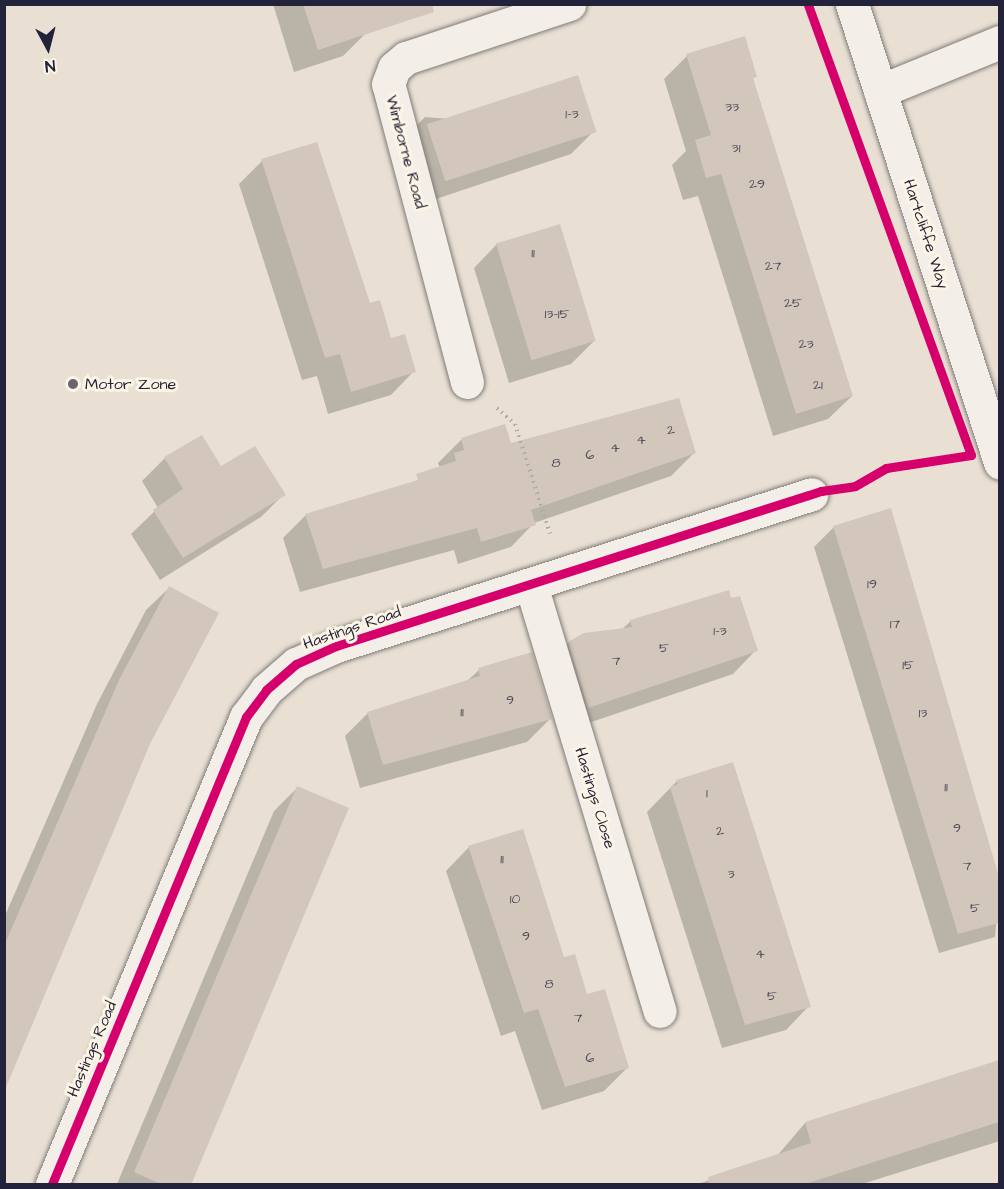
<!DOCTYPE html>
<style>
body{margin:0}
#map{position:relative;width:1004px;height:1189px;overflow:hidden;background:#e9e0d3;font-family:"Architects Daughter",sans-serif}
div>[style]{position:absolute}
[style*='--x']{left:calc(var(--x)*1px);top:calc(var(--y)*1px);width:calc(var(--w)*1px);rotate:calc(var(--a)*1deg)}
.shadow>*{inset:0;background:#0003}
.building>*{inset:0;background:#d2c7ba;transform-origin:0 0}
.path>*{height:4px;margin-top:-2px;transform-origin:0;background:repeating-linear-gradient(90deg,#aeaba9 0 1.5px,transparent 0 6px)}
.roads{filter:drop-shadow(0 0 2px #807c7b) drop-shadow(0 0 2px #807c7b)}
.minor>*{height:33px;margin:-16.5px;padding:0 16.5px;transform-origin:16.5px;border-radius:16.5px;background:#f3efe8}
.highway>*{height:33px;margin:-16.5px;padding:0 16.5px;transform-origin:16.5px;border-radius:16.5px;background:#f3efe8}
.cycleway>*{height:9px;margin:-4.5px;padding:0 4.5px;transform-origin:4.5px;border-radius:4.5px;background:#d6006c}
.dots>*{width:16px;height:16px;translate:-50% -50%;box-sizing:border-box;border:3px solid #fcf5e5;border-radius:50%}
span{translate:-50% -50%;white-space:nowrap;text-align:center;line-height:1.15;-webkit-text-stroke:6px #fcf5e5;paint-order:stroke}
.number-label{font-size:14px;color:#4e4b5b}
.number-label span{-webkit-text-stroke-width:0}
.street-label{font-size:16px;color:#22223b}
.poi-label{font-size:16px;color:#22223b}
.left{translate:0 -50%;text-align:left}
.frame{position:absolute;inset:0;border:6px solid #22223b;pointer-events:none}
.north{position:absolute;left:18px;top:18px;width:60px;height:60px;-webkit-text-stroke:4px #fcf5e5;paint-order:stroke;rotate:173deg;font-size:16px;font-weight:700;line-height:24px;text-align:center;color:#22223b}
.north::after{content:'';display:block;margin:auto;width:21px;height:27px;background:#22223b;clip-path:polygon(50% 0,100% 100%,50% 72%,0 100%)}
</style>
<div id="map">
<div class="shadow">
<i style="clip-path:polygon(273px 4px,357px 4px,366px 33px,343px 56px,294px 72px)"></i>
<i style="clip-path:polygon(687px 56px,755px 76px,752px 80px,852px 396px,828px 419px,773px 436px,698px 196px,683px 200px,672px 165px,686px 151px,664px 79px)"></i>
<i style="clip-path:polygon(425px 117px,594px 131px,571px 154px,421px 204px,402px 140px)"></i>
<i style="clip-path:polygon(262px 161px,414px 371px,391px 395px,328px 414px,317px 376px,302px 380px,239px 184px)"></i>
<i style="clip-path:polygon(497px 244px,594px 341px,571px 364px,509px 383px,474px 268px)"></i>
<i style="clip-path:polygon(461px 440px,510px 444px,694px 453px,671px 476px,534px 523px,511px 547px,458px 564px,454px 550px,300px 592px,283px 538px,306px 515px,408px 485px,440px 468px,438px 463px)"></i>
<i style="clip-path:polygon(165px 458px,221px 468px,284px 494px,261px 517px,160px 580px,131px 534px,158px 508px,142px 481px)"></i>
<i style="clip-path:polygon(834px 527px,1000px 880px,995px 937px,939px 953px,814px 547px)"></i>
<i style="clip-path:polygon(169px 588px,4px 1088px,4px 918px,97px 704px,146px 610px)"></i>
<i style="clip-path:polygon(631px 621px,756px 650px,733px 674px,565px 731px,545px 666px,569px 643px,621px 630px)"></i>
<i style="clip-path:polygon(479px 670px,550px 719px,527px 742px,360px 788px,345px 736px,368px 713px,466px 682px)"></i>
<i style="clip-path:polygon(677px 781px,809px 1006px,786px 1030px,722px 1048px,647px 812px)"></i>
<i style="clip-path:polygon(297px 788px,189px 1184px,117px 1184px,274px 811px)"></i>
<i style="clip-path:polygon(469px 847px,563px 959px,627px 1068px,604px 1091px,542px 1110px,515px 1031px,501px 1036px,446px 871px)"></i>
<i style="clip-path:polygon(1000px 1061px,1000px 1141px,862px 1184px,698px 1184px,777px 1156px,805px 1123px)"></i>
</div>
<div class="building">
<i style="clip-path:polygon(303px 4px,432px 4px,434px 12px,318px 50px)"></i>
<i style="clip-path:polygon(745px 36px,757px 77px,753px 78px,853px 396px,796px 414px,721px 174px,706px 178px,695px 140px,711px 135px,686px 54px)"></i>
<i style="left:578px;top:75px;width:60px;height:159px;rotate:72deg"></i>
<i style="clip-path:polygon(317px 142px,370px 303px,380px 300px,391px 338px,405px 334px,416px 372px,351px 392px,340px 354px,325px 358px,261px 159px)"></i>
<i style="left:560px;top:224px;width:122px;height:67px;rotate:73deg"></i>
<i style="clip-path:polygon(679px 398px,696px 453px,531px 510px,536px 525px,481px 542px,477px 528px,323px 569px,305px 514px,418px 480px,416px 474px,456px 461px,454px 453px,464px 450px,461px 438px,505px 424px,511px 443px)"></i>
<i style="clip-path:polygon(202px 435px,221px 466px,255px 446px,286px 495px,183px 558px,153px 510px,183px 489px,164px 457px)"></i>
<i style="clip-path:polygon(891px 508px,999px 877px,999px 923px,958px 934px,833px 526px)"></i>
<i style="clip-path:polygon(169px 586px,219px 613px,150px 744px,4px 1092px,4px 946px,119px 680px)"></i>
<i style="clip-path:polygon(729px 590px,731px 598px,740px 596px,758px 651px,588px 708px,568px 642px,584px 633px,632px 627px,630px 620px)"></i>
<i style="clip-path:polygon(532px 652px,552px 719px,383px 765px,367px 712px,480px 676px,478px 668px)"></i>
<i style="clip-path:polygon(733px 762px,811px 1007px,745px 1025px,670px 787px,678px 784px,676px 780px)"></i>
<i style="clip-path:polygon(297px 786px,349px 808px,191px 1185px,163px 1185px,134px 1172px)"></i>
<i style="clip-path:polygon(523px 829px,564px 957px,575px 954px,587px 994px,605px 989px,629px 1068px,565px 1087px,538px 1009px,524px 1013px,468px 846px)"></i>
<i style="clip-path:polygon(999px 1060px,999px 1122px,802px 1185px,709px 1185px,708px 1177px,811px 1143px,805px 1122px)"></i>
</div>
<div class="path">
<i style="--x:497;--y:408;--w:24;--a:42"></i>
<i style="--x:515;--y:424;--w:115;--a:72.3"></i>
</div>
<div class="roads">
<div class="minor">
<i style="--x:880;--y:91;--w:130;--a:-22.2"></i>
<i style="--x:467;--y:382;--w:308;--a:-104.8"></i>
<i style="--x:388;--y:84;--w:17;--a:-69"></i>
<i style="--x:394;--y:68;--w:16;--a:-40"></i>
<i style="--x:406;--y:58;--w:172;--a:-18.3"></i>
<i style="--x:531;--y:585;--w:445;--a:73.2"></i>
<i style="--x:52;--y:1184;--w:506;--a:-67.44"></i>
<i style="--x:246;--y:717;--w:34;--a:-53"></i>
<i style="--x:266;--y:690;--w:40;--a:-41"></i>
<i style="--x:296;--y:664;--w:44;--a:-24.2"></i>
<i style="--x:336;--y:646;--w:499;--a:-17.7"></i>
</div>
<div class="highway">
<i style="--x:852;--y:4;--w:482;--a:72.1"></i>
</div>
</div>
<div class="cycleway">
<i style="--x:52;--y:1184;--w:506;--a:-67.44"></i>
<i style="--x:246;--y:717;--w:34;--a:-53"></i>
<i style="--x:266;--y:690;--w:40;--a:-41"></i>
<i style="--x:296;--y:664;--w:44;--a:-24.2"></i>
<i style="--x:336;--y:646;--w:509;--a:-17.72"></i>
<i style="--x:821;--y:491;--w:34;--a:-8"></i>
<i style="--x:855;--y:486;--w:36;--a:-30"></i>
<i style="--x:886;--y:468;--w:86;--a:-8.7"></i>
<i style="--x:971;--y:455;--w:480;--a:-109.9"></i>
</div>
<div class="dots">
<i style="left:73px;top:384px;background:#686470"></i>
</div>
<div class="number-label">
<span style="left:732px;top:107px">33</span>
<span style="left:572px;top:114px">1-3</span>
<span style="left:736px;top:148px">31</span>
<span style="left:757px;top:184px">29</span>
<span style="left:533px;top:253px">11</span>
<span style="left:773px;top:266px">27</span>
<span style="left:793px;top:303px">25</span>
<span style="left:557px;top:314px">13-15</span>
<span style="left:806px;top:344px">23</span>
<span style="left:818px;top:385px">21</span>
<span style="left:671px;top:430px">2</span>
<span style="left:641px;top:440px">4</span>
<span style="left:615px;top:448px">4</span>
<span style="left:590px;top:455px">6</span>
<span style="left:556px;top:463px">8</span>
<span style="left:872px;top:584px">19</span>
<span style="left:895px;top:624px">17</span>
<span style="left:720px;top:631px">1-3</span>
<span style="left:664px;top:648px">5</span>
<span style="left:616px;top:661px">7</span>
<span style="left:908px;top:665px">15</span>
<span style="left:510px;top:700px">9</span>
<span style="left:462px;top:712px">11</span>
<span style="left:923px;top:713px">13</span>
<span style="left:946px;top:787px">11</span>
<span style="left:707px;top:793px">1</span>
<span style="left:957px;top:828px">9</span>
<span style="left:720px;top:831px">2</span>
<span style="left:502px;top:859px">11</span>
<span style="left:967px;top:866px">7</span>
<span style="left:731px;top:874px">3</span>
<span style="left:515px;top:899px">10</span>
<span style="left:975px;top:908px">5</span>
<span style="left:526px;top:936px">9</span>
<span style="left:760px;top:954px">4</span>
<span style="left:549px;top:984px">8</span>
<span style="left:772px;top:996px">5</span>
<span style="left:578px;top:1018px">7</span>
<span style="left:590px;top:1058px">6</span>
</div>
<div class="street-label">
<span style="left:406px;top:152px;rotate:75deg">Wimborne Road</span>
<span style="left:926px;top:234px;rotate:72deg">Hartcliffe Way</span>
<span style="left:352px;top:628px;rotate:-19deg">Hastings Road</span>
<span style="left:595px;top:798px;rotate:73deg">Hastings Close</span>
<span style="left:92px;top:1049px;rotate:-67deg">Hastings Road</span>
</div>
<div class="poi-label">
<span class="left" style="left:85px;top:384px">Motor Zone</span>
</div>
<div class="frame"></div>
<div class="north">N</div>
</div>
